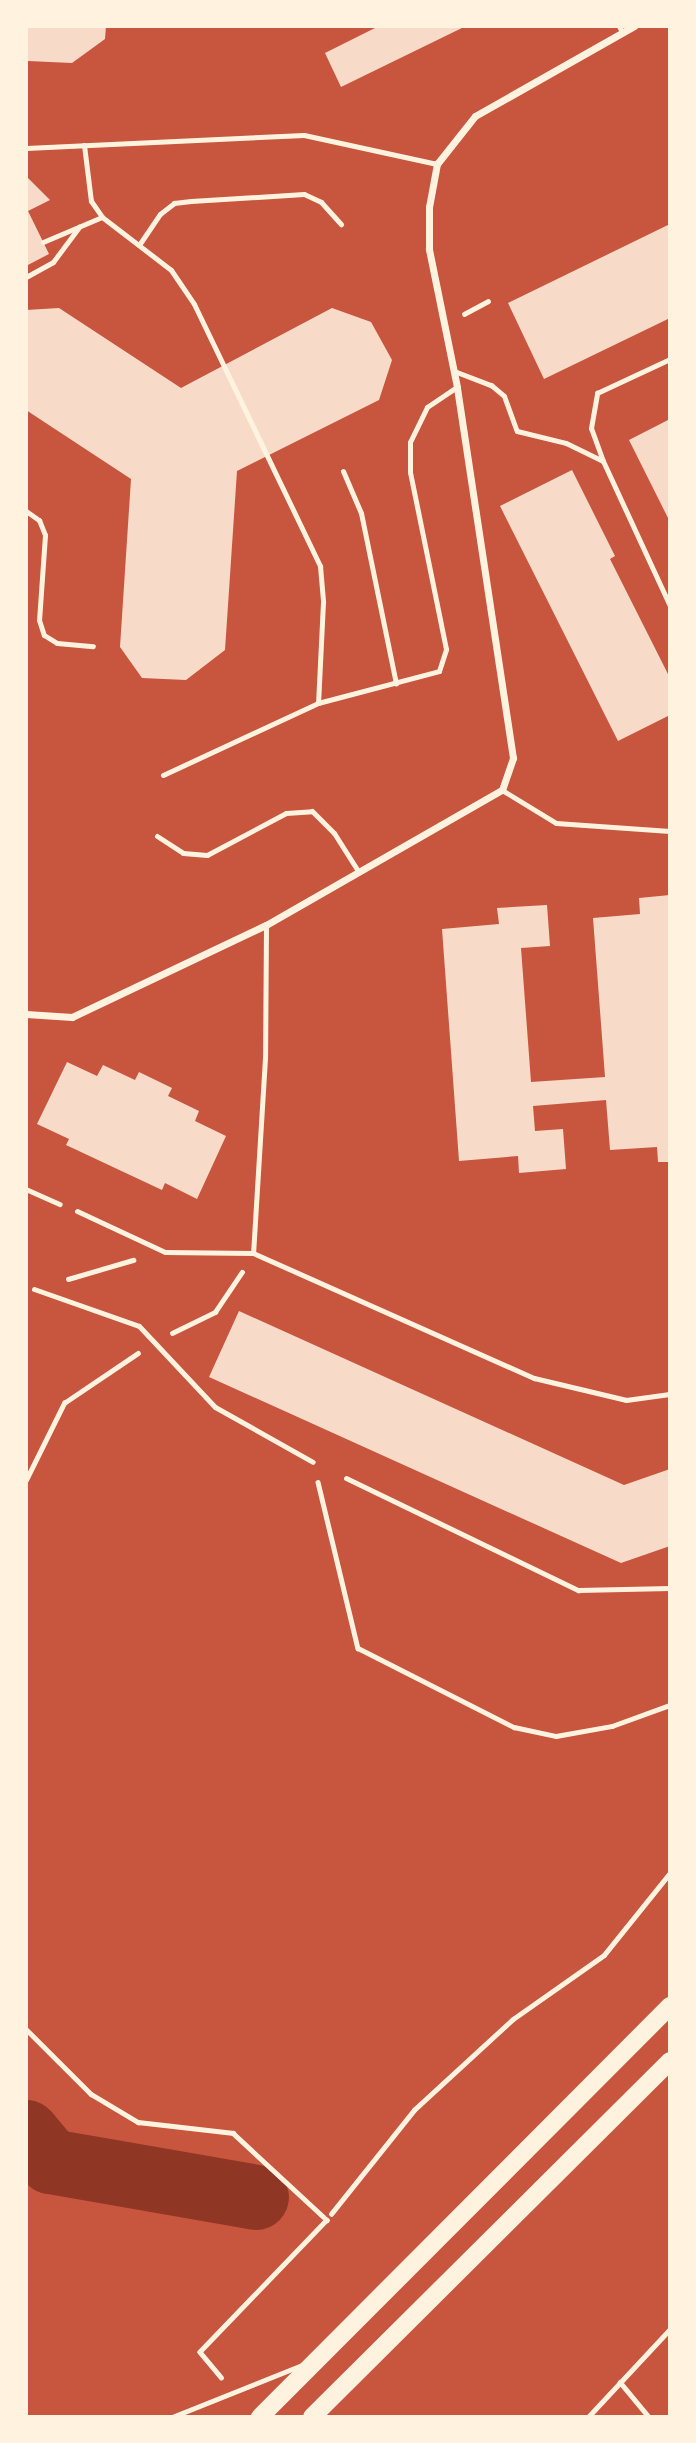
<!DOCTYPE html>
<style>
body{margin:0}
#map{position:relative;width:696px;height:2443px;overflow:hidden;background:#c8553d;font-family:"Roboto Condensed",sans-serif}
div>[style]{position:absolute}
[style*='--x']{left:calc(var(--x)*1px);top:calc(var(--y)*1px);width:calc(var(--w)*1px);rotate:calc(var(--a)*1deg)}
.river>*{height:65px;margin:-32.5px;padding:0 32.5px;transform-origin:32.5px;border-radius:32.5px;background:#8f3625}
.building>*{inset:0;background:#f7dbc8}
.path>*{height:4.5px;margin:-2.25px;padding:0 2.25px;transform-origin:2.25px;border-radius:2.25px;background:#fff3e0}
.service>*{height:5px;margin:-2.5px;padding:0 2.5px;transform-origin:2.5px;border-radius:2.5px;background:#fff3e0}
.minor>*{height:7px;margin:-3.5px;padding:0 3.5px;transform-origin:3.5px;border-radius:3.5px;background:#fff3e0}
.primary>*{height:18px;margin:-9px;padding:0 9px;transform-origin:9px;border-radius:9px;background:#fff3e0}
span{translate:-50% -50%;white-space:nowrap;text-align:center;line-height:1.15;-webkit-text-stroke:5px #fff3e0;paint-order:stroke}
.frame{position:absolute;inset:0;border:28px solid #fff3e0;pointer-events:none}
</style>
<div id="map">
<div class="river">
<i style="--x:26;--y:2132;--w:38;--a:50"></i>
<i style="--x:50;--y:2161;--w:209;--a:9.9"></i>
</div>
<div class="building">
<i style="clip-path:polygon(26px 26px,106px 26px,105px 39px,72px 63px,28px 61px)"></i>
<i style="clip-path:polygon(379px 26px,466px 26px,341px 87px,325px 53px)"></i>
<i style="clip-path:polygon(26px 176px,50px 200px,28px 211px,49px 254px,26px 266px)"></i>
<i style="clip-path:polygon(670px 224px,670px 318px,544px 379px,508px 303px)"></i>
<i style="clip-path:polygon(59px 308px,181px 388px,332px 308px,371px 322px,392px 360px,379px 400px,237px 471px,225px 650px,186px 680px,142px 678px,120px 647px,131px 479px,26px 410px,26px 310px)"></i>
<i style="clip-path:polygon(670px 419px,670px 522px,629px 440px)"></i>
<i style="clip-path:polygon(572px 470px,615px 556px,610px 559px,670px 678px,670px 715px,618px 741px,500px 506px)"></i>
<i style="clip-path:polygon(670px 895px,670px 1162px,658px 1162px,657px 1147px,610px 1150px,606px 1100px,533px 1106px,535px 1131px,563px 1129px,566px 1169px,519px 1173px,518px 1156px,459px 1161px,442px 929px,499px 924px,497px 908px,547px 905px,550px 946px,521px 948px,531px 1082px,605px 1077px,593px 918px,640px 914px,639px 898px)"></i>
<i style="clip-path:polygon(67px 1062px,97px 1076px,103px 1065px,135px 1080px,139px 1072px,172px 1088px,168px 1096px,199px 1111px,195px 1121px,226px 1136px,197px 1199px,165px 1183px,162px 1190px,66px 1145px,69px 1139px,37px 1124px)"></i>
<i style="clip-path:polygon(239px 1311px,624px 1485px,670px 1469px,670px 1546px,621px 1563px,209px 1377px)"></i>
</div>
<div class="path">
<i style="--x:464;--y:314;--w:27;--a:-28"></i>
<i style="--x:26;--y:1189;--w:37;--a:24"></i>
<i style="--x:68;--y:1279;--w:68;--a:-16.3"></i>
<i style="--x:172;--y:1333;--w:48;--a:-26"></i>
<i style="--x:215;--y:1312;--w:48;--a:-56"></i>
<i style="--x:26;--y:1480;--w:86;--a:-63.7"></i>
<i style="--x:64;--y:1403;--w:89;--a:-34"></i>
<i style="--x:318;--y:1482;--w:171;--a:76.5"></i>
<i style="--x:358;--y:1648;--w:175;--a:26.9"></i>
<i style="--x:514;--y:1727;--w:43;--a:12.1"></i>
<i style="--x:556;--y:1736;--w:57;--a:-10.1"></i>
<i style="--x:612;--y:1726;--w:62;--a:-19.9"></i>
<i style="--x:26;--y:2029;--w:92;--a:45"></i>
<i style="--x:91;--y:2094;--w:55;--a:30.8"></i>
<i style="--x:138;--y:2122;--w:96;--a:6.6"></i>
<i style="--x:233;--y:2133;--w:128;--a:42.8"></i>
<i style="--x:327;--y:2220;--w:183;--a:133.9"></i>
<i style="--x:200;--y:2352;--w:33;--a:50"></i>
<i style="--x:331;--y:2214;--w:133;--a:-51.4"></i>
<i style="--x:414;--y:2110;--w:134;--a:-42.6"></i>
<i style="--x:513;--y:2019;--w:111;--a:-35.1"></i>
<i style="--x:604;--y:1955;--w:105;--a:-51.2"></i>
<i style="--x:620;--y:2382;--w:45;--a:50.4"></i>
<i style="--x:588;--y:2417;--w:120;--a:-47"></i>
</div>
<div class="service">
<i style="--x:619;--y:26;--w:7;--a:63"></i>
<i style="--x:84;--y:145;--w:56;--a:82.9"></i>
<i style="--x:91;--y:201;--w:19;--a:55"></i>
<i style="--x:102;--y:217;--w:87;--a:37.5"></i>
<i style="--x:171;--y:270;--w:41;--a:55.9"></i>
<i style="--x:194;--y:304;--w:291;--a:64.3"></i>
<i style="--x:320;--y:566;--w:36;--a:85"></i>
<i style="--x:323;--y:602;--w:101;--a:92.8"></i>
<i style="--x:26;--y:148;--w:278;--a:-2.7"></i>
<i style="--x:304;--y:135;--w:136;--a:12.3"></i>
<i style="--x:43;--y:242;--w:64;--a:-23"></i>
<i style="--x:139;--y:245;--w:37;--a:-56"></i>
<i style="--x:160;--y:214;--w:18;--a:-38"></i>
<i style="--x:174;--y:203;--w:17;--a:-7"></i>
<i style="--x:191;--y:201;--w:113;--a:-3.5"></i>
<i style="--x:304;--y:194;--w:19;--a:25"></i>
<i style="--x:321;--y:202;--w:30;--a:48"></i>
<i style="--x:26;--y:277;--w:31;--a:-29"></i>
<i style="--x:53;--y:262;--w:44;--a:-53.4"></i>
<i style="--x:454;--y:371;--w:40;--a:21"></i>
<i style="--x:491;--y:385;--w:17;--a:40"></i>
<i style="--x:504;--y:396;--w:37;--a:70"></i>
<i style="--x:517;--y:431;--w:50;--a:13.8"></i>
<i style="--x:566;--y:443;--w:41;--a:25.9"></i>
<i style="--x:603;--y:461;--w:160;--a:65.2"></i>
<i style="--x:603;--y:461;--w:35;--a:-110"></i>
<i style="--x:591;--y:428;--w:36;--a:-80"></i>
<i style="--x:597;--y:393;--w:81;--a:-25"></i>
<i style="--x:343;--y:471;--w:46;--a:66.8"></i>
<i style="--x:361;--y:513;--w:174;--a:78.4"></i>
<i style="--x:26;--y:511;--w:16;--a:35"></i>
<i style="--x:39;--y:520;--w:16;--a:68"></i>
<i style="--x:45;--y:535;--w:85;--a:94"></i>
<i style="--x:39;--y:620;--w:16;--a:72"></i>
<i style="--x:44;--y:635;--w:15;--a:32"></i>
<i style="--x:57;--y:643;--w:36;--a:5"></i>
<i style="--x:163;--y:775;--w:171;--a:-24.9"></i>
<i style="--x:318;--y:703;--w:125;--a:-14.8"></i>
<i style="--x:439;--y:671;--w:23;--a:-72"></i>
<i style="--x:446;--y:649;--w:181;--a:-101.5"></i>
<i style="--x:410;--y:472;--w:30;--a:-90"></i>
<i style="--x:410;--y:442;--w:39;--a:-64"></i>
<i style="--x:427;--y:407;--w:36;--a:-34"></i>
<i style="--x:502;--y:790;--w:63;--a:31.4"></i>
<i style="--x:556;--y:823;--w:114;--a:4"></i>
<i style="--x:157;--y:836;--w:31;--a:33"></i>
<i style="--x:183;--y:853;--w:24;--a:5"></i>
<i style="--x:207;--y:855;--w:89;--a:-28"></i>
<i style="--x:286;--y:813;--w:26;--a:-4"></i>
<i style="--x:312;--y:811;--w:31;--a:45"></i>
<i style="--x:334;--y:833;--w:45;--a:57.7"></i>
<i style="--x:266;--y:925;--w:133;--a:90.4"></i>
<i style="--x:265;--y:1058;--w:195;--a:93.5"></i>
<i style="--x:253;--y:1253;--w:308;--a:24"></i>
<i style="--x:534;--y:1378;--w:95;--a:13.4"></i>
<i style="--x:626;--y:1400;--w:44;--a:-7.8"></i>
<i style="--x:77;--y:1211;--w:97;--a:25"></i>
<i style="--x:165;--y:1252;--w:88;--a:0.7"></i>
<i style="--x:34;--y:1289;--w:111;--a:19.4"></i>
<i style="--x:139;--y:1326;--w:111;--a:46.8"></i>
<i style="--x:215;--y:1407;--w:112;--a:29.3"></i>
<i style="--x:346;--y:1478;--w:258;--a:25.8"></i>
<i style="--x:578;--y:1590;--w:92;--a:-1.2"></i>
<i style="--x:172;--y:2417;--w:140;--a:-21.8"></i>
</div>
<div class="minor">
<i style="--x:26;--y:1014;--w:46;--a:3.7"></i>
<i style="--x:72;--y:1017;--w:215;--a:-25.4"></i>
<i style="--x:266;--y:925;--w:272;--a:-29.8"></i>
<i style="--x:502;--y:790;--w:34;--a:-71"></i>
<i style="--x:513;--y:758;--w:375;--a:-98.6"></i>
<i style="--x:457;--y:387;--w:141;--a:-101.5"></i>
<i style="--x:429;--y:249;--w:42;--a:-90"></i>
<i style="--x:429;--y:207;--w:44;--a:-79.5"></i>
<i style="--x:437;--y:164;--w:61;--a:-51.6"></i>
<i style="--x:475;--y:116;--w:183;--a:-29.5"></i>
</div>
<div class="primary">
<i style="--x:260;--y:2417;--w:581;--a:-45.07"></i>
<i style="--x:312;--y:2417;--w:505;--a:-44.84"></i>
</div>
<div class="frame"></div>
</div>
